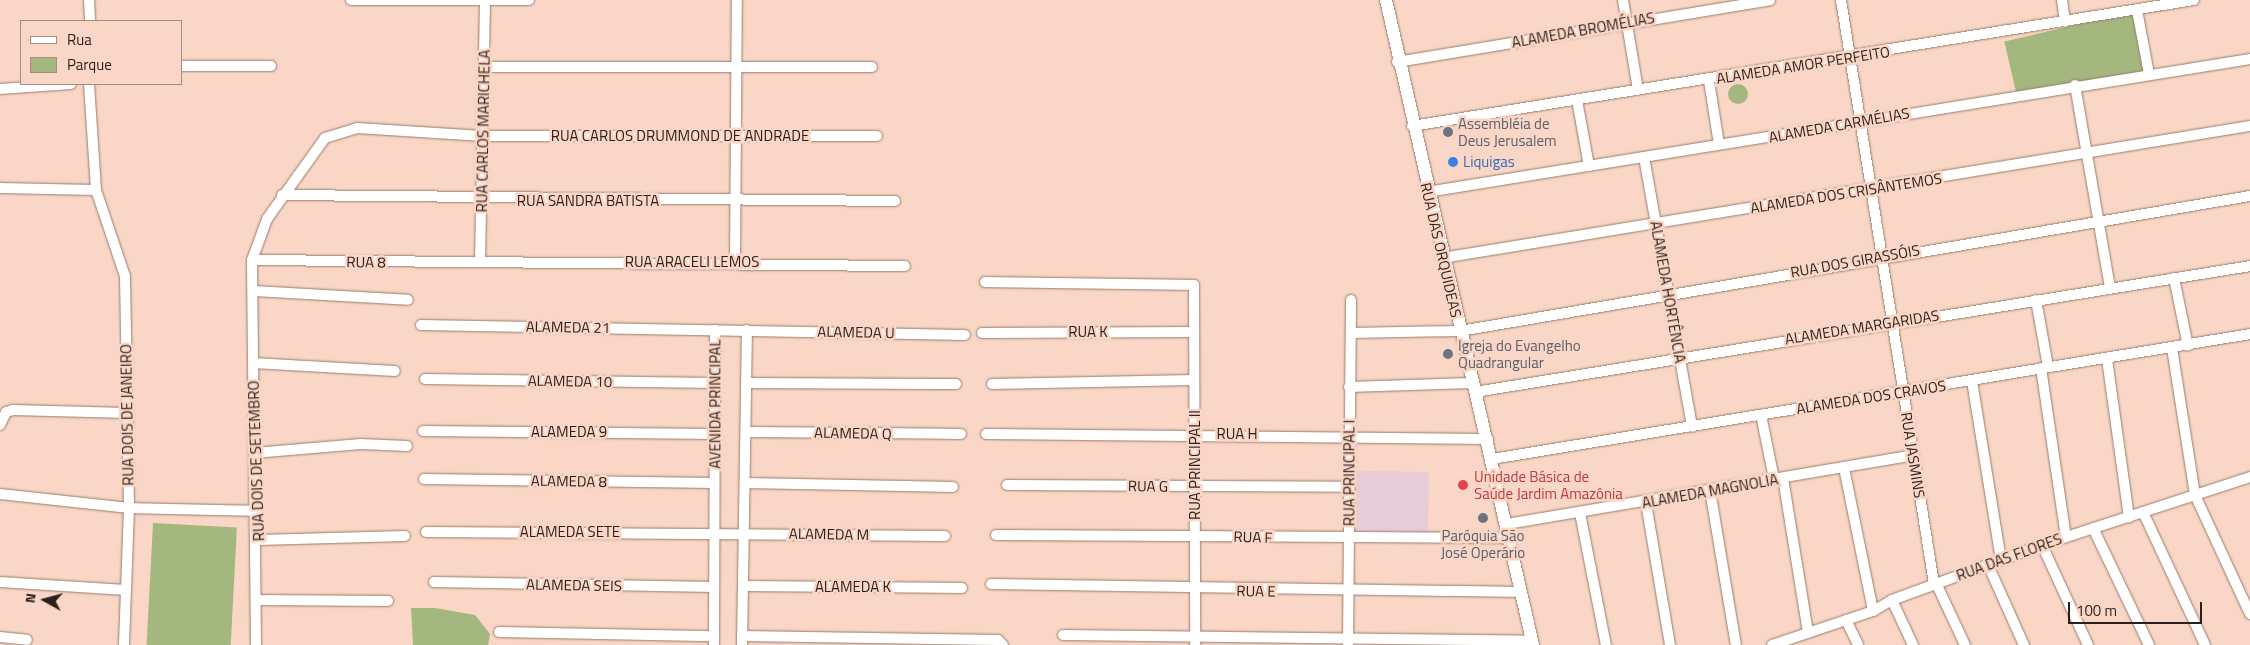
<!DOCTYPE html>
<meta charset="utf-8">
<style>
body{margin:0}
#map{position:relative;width:2250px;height:645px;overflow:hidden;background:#f9d6c5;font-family:"Titillium Web",sans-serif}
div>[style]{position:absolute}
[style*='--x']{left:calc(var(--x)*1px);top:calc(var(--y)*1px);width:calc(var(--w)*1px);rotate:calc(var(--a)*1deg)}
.education>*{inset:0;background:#e6cdd7;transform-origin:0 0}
.green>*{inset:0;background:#a4b77f;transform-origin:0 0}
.round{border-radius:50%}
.roads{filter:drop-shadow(0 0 1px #9b7b6b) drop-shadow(0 0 1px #9b7b6b)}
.minor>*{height:10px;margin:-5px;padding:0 5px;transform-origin:5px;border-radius:5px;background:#fff}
.tertiary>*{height:12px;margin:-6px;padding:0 6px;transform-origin:6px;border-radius:6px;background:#fff}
.dots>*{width:14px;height:14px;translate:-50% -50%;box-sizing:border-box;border:2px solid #f9d6c5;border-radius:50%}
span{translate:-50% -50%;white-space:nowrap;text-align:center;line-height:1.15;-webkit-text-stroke:5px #f9d6c5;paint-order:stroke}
.street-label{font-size:15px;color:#2c1f19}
.worship-label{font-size:15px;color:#5b616d}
.left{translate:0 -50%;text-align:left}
.shop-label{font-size:15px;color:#366cbe}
.health-label{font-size:15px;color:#be3a42}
.legend{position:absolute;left:20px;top:20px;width:162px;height:65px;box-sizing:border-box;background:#f9d6c5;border:1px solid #a78d80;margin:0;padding:6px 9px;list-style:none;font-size:15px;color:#2c1f19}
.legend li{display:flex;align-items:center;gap:10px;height:25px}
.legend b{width:25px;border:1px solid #a78d80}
.north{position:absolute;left:20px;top:575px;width:50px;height:50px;-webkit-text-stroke:4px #f9d6c5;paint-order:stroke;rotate:277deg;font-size:14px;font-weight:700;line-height:20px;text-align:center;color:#2c1f19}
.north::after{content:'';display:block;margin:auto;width:18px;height:22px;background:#2c1f19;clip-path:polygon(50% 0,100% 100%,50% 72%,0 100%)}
.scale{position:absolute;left:2068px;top:602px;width:134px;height:22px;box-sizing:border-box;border:2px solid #2c1f19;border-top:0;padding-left:6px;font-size:15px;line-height:18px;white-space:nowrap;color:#2c1f19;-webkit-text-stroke:4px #f9d6c5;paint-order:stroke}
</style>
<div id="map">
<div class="education">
<i style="left:1429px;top:472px;width:61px;height:74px;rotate:91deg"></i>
</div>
<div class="green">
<i style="left:2132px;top:12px;width:62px;height:131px;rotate:77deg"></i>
<i class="round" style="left:1728px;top:84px;width:20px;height:20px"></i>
<i style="left:153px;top:523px;width:84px;height:122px;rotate:3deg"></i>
<i style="clip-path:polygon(435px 608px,475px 615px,490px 634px,488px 645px,413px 645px,411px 608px)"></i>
</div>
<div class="roads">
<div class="minor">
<i style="--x:89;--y:0;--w:21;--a:87"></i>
<i style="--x:351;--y:0;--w:178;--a:0"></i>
<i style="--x:1623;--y:0;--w:91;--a:80.5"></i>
<i style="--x:1841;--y:0;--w:591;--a:80.95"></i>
<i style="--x:2062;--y:0;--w:22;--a:82"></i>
<i style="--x:2137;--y:10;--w:65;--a:79.4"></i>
<i style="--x:1397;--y:62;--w:378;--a:-9.4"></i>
<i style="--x:181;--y:66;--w:90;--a:0"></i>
<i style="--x:485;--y:67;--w:387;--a:0"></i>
<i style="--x:1709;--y:81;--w:64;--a:81"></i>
<i style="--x:89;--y:84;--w:106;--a:86.2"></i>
<i style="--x:96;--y:190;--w:91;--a:71.4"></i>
<i style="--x:125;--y:276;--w:232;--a:89"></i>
<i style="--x:129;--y:508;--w:137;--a:92.1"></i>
<i style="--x:2075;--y:85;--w:206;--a:80.2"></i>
<i style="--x:0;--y:89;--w:71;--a:-4"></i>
<i style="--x:1577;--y:100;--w:67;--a:79.7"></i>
<i style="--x:1412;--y:126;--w:792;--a:-9.15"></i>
<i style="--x:1644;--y:157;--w:274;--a:79.9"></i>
<i style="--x:0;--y:188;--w:96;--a:1.2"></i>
<i style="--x:1427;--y:192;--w:834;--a:-9.18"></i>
<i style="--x:282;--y:195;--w:613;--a:0.56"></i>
<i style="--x:1442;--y:258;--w:819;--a:-9.28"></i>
<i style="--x:252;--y:260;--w:653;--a:0.53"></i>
<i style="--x:480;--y:262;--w:262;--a:-88.9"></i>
<i style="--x:735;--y:262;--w:262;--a:-89.6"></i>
<i style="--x:2174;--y:278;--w:69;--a:78.4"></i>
<i style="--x:985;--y:282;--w:209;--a:0.8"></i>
<i style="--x:1194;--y:285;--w:360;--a:89.8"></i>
<i style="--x:254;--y:291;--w:154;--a:3.3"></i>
<i style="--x:2036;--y:300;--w:68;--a:79.8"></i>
<i style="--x:421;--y:325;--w:544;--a:1.05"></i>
<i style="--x:982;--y:333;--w:212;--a:-0.3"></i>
<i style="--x:1351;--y:333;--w:109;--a:-1.1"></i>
<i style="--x:1460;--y:331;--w:801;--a:-9.7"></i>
<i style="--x:2172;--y:348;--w:149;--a:81.1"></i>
<i style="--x:2195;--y:495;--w:131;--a:65.2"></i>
<i style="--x:2107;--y:359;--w:160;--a:82.1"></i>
<i style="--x:253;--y:363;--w:142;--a:3.2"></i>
<i style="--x:2041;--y:368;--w:171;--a:81.6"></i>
<i style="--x:425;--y:379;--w:290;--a:0.8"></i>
<i style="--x:1972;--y:381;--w:181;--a:80.8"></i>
<i style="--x:747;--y:383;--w:209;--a:0.3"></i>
<i style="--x:992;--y:384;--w:202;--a:-1.1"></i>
<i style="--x:1349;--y:387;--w:123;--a:-1.9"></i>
<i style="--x:1475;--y:392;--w:785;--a:-9.23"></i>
<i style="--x:1761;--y:415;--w:65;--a:78.5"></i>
<i style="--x:0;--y:425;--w:14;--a:-65"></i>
<i style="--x:6;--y:412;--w:7;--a:-16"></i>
<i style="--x:13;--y:410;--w:114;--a:1.5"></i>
<i style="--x:423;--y:431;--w:292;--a:0.6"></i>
<i style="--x:746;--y:432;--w:215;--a:0.5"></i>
<i style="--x:986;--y:434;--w:502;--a:0.57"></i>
<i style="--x:254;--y:453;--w:107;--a:-4.8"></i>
<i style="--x:361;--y:444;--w:46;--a:2.5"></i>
<i style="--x:1492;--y:459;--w:768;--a:-9.36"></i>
<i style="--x:1844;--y:468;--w:146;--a:78.5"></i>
<i style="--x:1783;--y:478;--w:157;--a:80.8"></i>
<i style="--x:424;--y:479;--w:290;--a:0.8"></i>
<i style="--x:745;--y:483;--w:208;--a:1.1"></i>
<i style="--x:1007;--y:485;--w:342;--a:0.3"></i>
<i style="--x:1710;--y:490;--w:157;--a:80.5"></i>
<i style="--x:0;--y:494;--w:130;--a:6.2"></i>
<i style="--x:129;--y:508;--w:128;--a:1.3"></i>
<i style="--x:1646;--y:503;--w:144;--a:80.4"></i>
<i style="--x:2143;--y:512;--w:147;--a:65"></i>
<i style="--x:1580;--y:513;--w:135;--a:78.9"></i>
<i style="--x:1507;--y:524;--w:412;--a:-9.6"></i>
<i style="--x:2093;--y:528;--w:130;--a:64.4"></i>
<i style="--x:426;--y:532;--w:519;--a:0.44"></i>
<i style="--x:996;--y:535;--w:514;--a:0.33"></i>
<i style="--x:258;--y:540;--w:147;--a:-1.6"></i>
<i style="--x:2042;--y:545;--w:110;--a:65.3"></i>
<i style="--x:1988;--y:565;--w:88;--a:65.8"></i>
<i style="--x:0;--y:582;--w:126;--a:3.6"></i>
<i style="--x:434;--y:582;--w:280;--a:1"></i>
<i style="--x:1936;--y:583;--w:68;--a:64.9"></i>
<i style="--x:991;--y:584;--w:531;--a:0.86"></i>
<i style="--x:743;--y:586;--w:219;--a:0.5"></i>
<i style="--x:259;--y:600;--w:129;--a:0.4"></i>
<i style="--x:1892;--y:600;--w:50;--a:65"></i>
<i style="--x:1846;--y:620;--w:28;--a:64"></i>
<i style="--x:499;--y:632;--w:215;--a:1.1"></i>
<i style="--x:1063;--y:635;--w:470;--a:0.7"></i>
<i style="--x:742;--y:636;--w:256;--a:0.9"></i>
<i style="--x:998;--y:640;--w:7;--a:45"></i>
<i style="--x:0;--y:637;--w:27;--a:6"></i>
<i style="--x:256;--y:645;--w:385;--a:-90.6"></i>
<i style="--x:252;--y:260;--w:44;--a:-69.9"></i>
<i style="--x:267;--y:219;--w:100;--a:-54.4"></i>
<i style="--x:325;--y:138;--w:34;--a:-17"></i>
<i style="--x:357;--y:128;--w:126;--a:3.6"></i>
<i style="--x:483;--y:136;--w:394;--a:0"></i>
<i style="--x:714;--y:645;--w:315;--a:-89.8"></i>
<i style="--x:742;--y:645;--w:315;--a:-89.1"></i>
<i style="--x:1348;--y:645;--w:345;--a:-89.5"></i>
<i style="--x:1772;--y:645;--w:107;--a:-18.6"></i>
<i style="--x:1873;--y:611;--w:22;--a:-30"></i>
<i style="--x:1892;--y:600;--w:160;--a:-20.1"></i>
<i style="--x:2042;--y:545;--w:219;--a:-18.1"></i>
</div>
<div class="tertiary">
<i style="--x:1386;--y:0;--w:662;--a:77.16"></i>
</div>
</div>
<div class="dots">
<i style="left:1448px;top:132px;background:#6b7280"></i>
<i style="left:1453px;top:162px;background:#3f7fe0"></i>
<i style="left:1448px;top:354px;background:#6b7280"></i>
<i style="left:1463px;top:485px;background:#e0444e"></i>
<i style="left:1483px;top:518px;background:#6b7280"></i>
</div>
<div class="street-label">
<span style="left:1583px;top:30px;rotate:-10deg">ALAMEDA BROMÉLIAS</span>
<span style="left:1803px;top:65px;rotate:-9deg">ALAMEDA AMOR PERFEITO</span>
<span style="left:1839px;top:125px;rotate:-10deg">ALAMEDA CARMÉLIAS</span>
<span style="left:483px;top:131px;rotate:-89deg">RUA CARLOS MARICHELA</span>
<span style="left:680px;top:136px">RUA CARLOS DRUMMOND DE ANDRADE</span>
<span style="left:1846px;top:193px;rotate:-9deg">ALAMEDA DOS CRISÂNTEMOS</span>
<span style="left:588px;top:201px">RUA SANDRA BATISTA</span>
<span style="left:1441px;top:250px;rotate:77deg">RUA DAS ORQUIDEAS</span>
<span style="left:1855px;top:261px;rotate:-10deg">RUA DOS GIRASSÓIS</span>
<span style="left:366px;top:262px;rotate:1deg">RUA 8</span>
<span style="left:692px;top:262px">RUA ARACELI LEMOS</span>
<span style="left:1668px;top:292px;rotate:80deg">ALAMEDA HORTÊNCIA</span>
<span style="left:568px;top:327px;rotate:1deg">ALAMEDA 21</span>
<span style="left:1862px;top:327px;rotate:-9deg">ALAMEDA MARGARIDAS</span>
<span style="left:856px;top:332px;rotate:1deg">ALAMEDA U</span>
<span style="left:1088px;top:332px">RUA K</span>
<span style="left:570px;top:381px;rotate:1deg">ALAMEDA 10</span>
<span style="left:1871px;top:397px;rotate:-9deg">ALAMEDA DOS CRAVOS</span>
<span style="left:715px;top:404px;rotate:-90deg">AVENIDA PRINCIPAL</span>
<span style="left:127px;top:415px;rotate:-91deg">RUA DOIS DE JANEIRO</span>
<span style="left:569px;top:432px">ALAMEDA 9</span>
<span style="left:853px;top:433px;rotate:1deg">ALAMEDA Q</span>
<span style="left:1237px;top:434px">RUA H</span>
<span style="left:1913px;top:455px;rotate:81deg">RUA JASMINS</span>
<span style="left:256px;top:461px;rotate:-92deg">RUA DOIS DE SETEMBRO</span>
<span style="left:1195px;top:465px;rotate:-90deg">RUA PRINCIPAL II</span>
<span style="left:1349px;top:473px;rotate:-90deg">RUA PRINCIPAL I</span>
<span style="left:569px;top:481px;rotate:1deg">ALAMEDA 8</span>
<span style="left:1148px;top:486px;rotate:1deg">RUA G</span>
<span style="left:1710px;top:491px;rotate:-10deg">ALAMEDA MAGNOLIA</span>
<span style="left:570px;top:532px">ALAMEDA SETE</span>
<span style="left:829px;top:534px;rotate:1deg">ALAMEDA M</span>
<span style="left:1253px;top:537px;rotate:2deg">RUA F</span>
<span style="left:2009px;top:557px;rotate:-20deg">RUA DAS FLORES</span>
<span style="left:574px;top:585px;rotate:1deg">ALAMEDA SEIS</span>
<span style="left:853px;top:587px">ALAMEDA K</span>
<span style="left:1256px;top:591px;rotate:1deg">RUA E</span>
</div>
<div class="worship-label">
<span class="left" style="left:1458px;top:132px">Assembléia de<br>Deus Jerusalem</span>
<span class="left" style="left:1458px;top:354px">Igreja do Evangelho<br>Quadrangular</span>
<span style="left:1483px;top:544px">Paróquia São<br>José Operário</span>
</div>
<div class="shop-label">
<span class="left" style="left:1463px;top:162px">Liquigas</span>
</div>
<div class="health-label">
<span class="left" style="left:1474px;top:485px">Unidade Básica de<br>Saúde Jardim Amazônia</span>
</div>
<ul class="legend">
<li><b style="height:6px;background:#fff"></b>Rua</li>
<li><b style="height:14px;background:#a4b77f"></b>Parque</li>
</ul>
<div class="north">N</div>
<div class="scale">100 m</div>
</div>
